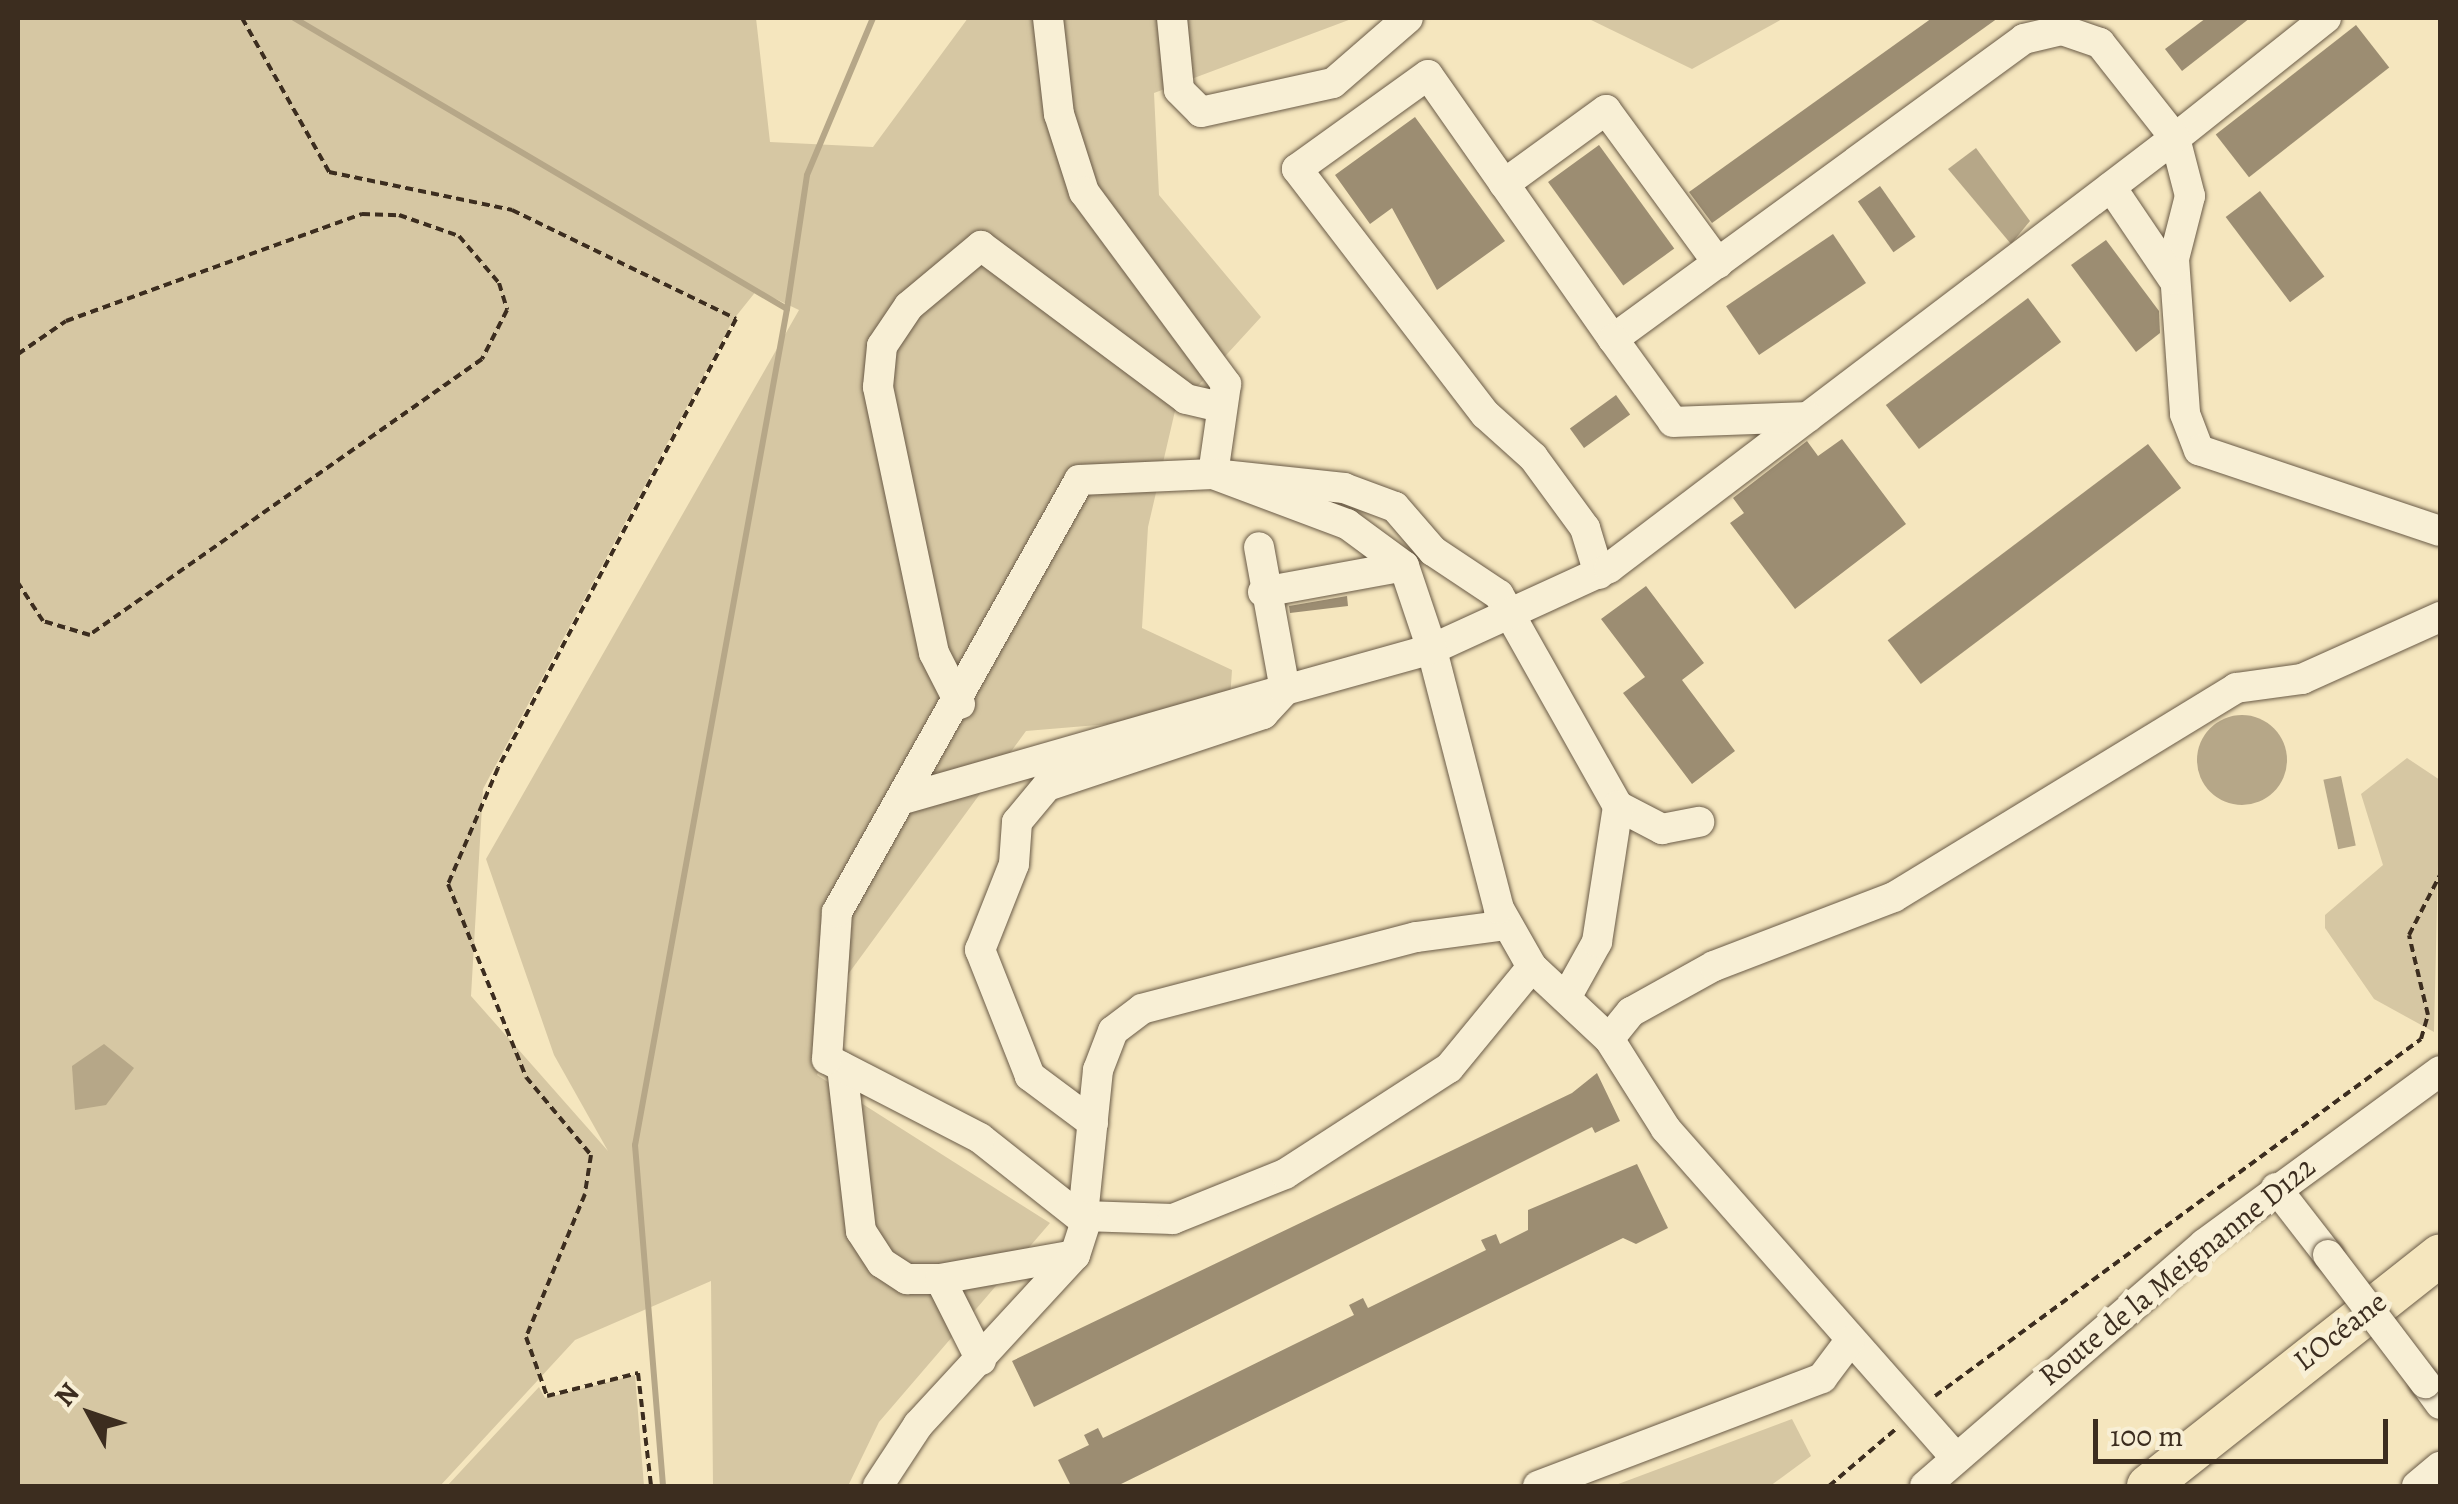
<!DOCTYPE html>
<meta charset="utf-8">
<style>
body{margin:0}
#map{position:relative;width:2458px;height:1504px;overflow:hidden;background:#f5e6be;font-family:Alegreya,serif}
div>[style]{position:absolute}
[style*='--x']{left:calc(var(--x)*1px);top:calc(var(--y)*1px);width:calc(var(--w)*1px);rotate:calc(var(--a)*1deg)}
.green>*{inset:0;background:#d6c7a3}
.water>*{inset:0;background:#b6a788;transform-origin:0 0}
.round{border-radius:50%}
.stream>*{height:6px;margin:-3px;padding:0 3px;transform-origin:3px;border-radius:3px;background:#b6a788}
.building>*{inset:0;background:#9c8d72;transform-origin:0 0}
.path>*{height:4px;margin-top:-2px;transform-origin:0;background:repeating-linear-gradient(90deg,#3c2d1f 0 8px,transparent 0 13px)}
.roads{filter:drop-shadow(0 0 2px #6a5b47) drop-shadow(0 0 2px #6a5b47)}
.minor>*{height:30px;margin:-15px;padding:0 15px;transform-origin:15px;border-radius:15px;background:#f8efd5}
.highway>*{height:42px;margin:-21px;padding:0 21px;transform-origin:21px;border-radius:21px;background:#f5e6be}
.bridges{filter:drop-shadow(0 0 2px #6a5b47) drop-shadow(0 0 2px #6a5b47)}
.minor-bridge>*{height:30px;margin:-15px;padding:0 15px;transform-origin:15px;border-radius:15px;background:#f8efd5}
span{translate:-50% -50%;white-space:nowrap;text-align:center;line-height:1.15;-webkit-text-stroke:10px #f8efd5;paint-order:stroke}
.street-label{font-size:30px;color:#3c2d1f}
.frame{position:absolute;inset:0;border:20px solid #3c2d1f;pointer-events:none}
.north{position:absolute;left:40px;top:1364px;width:100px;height:100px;-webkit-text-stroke:8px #f8efd5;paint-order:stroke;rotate:310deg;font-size:28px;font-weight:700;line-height:40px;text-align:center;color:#3c2d1f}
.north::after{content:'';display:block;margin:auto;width:35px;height:45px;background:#3c2d1f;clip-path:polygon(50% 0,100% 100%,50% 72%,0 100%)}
.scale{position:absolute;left:2093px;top:1419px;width:295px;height:45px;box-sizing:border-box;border:5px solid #3c2d1f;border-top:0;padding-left:12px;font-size:30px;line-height:35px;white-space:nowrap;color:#3c2d1f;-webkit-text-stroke:8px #f8efd5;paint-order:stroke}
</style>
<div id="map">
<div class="green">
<i style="clip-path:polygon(evenodd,18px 18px,756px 18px,770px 142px,873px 147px,968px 18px,1354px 18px,1154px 93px,1159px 195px,1261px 317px,1175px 411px,1148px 527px,1142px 628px,1232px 670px,1229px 714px,1026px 731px,849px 973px,817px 1075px,1050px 1223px,879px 1422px,848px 1486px,713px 1486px,711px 1281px,575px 1340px,440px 1486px,18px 1486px,18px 18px,757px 290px,799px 310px,486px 859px,554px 1055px,608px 1151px,471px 996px,483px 789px,733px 320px,757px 290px)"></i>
<i style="clip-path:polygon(1587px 18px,1784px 18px,1692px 69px)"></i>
<i style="clip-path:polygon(2407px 758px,2440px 780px,2434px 1032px,2374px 999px,2325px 928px,2325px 915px,2383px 865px,2361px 794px)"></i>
<i style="clip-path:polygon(635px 1375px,644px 1486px,447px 1486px,539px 1387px,545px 1398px)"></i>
<i style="clip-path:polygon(1792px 1419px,1811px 1456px,1770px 1486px,1613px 1486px)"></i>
</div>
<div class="water">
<i style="clip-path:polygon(1976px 148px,2030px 221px,2011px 244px,1948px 169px)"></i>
<i class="round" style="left:2197px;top:715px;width:90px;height:90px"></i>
<i style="left:2341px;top:776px;width:71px;height:18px;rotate:78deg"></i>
<i style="clip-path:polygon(104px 1044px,134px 1068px,106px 1105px,75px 1110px,72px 1066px)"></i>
</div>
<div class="stream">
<i style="--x:294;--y:18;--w:572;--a:30.55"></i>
<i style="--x:787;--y:309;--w:850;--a:100.3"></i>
<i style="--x:635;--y:1145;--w:342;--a:85.3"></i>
<i style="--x:787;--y:309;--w:135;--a:-81.5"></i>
<i style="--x:807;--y:175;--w:170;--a:-67.2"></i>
</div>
<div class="building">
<i style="clip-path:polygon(1932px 18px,1998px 18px,1712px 223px,1689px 192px)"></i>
<i style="clip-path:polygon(2206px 18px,2250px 18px,2182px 71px,2165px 49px)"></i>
<i style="left:2356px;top:25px;width:54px;height:178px;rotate:52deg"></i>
<i style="clip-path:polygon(1415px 117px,1505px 241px,1437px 290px,1392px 208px,1370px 224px,1335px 175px)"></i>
<i style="left:1599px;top:145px;width:128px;height:63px;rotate:54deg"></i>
<i style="left:1880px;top:186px;width:62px;height:27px;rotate:55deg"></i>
<i style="left:2260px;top:191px;width:107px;height:43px;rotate:53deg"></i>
<i style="left:1833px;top:234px;width:59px;height:129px;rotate:56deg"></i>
<i style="clip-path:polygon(2106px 240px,2159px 311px,2160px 333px,2136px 352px,2071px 265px)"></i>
<i style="left:2028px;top:298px;width:55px;height:178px;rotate:53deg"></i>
<i style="left:1616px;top:395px;width:24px;height:57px;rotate:54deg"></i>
<i style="clip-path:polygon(1842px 439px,1906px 524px,1795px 609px,1730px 523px,1744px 513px,1733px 498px,1807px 441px,1818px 456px)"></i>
<i style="left:2148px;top:444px;width:55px;height:326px;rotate:53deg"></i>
<i style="clip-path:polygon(1646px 586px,1704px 663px,1682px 680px,1735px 751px,1692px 784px,1623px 693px,1645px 677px,1601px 619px)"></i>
<i style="clip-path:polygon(1347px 596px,1348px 606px,1290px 613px,1289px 606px)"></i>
<i style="clip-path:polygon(1597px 1073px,1620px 1121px,1595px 1133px,1592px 1127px,1034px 1407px,1012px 1361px,1572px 1093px)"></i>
<i style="clip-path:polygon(1637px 1164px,1668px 1228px,1636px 1244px,1623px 1238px,1117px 1486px,1071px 1486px,1058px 1460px,1089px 1445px,1084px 1435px,1098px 1428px,1103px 1438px,1165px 1408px,1354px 1315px,1349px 1305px,1363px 1298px,1368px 1308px,1486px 1250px,1481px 1240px,1496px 1234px,1500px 1244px,1528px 1230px,1528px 1210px)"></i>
</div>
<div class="path">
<i style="--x:242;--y:18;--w:177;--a:60.5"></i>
<i style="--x:329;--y:172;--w:187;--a:11.7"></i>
<i style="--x:512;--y:210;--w:249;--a:25.9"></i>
<i style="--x:736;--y:319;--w:508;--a:117.93"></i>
<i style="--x:498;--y:768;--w:126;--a:113.3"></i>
<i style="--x:448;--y:884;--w:208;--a:68"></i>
<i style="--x:526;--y:1077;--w:102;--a:50.2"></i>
<i style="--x:591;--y:1155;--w:39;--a:99"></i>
<i style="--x:585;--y:1194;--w:155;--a:112.4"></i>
<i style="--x:526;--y:1337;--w:63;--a:70.4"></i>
<i style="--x:547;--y:1396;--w:94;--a:-14.2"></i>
<i style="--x:638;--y:1373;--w:114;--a:83.4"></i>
<i style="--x:18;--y:354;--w:58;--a:-34.5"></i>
<i style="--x:66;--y:321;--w:315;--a:-19.9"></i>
<i style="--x:362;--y:214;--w:37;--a:2"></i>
<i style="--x:399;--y:215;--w:64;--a:19.3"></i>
<i style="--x:459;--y:236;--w:62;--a:49.6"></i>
<i style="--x:499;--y:283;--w:28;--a:73"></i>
<i style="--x:507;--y:310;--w:55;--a:117"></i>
<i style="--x:482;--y:359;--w:479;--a:144.9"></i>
<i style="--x:90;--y:635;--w:49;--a:-163.4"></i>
<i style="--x:43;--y:621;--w:45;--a:-123.3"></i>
<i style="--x:1935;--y:1396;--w:603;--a:-36.3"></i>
<i style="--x:2421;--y:1039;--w:25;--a:-74"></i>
<i style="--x:2428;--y:1015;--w:82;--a:-103.4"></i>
<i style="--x:2409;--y:935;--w:68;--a:-62.7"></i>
<i style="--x:1829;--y:1486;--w:91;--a:-40.5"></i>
</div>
<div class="roads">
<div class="minor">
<i style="--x:1048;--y:18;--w:97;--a:83.5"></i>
<i style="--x:1059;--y:114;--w:82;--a:72.2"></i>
<i style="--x:1084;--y:192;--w:239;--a:53.5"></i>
<i style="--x:1226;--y:384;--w:91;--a:98.2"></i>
<i style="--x:1213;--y:474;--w:132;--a:6.1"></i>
<i style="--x:1344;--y:488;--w:54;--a:20.4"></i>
<i style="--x:1395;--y:507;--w:58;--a:49.2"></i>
<i style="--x:1433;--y:551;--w:79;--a:33.7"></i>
<i style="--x:1499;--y:595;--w:242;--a:60.6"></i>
<i style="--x:1618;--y:806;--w:50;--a:27.6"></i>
<i style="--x:1662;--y:829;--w:38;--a:-11"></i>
<i style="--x:1172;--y:18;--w:72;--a:84.4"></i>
<i style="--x:1179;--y:90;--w:31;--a:45"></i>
<i style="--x:1201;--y:112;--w:135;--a:-12.4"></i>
<i style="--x:1333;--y:83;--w:99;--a:-40.9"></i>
<i style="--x:2326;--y:18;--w:193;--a:141.5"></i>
<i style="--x:2175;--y:138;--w:60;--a:75.5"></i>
<i style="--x:2190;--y:196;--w:65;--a:104.3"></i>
<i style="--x:2174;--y:259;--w:155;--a:85.9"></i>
<i style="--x:2185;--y:414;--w:39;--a:69"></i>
<i style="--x:2199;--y:450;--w:254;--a:18.6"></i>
<i style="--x:1504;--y:184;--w:126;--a:-36"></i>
<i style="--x:1606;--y:110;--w:190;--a:53.8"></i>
<i style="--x:2111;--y:187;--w:111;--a:56"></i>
<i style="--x:1599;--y:574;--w:48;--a:-106.9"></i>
<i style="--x:1585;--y:528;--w:88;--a:-126.2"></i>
<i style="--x:1533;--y:457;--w:64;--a:-138.1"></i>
<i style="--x:1485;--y:414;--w:309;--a:-127.5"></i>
<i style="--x:1297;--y:169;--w:161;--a:-35.7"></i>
<i style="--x:1428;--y:75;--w:322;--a:55"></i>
<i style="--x:1263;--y:592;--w:143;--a:-10.4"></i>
<i style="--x:960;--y:704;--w:57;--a:-117"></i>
<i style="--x:934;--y:653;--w:272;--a:-101.9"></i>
<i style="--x:878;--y:387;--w:41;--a:-84.4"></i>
<i style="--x:882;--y:346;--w:48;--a:-56"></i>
<i style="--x:909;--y:306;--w:94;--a:-39.8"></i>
<i style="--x:981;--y:246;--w:256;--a:36.7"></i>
<i style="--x:1186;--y:399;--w:35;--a:13"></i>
<i style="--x:907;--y:798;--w:387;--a:-16"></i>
<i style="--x:1507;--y:925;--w:92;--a:172.5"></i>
<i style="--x:1416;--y:937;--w:283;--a:165.3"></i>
<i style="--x:1142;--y:1009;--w:36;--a:143"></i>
<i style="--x:1113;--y:1031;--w:42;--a:111"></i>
<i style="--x:1098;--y:1070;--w:147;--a:95.9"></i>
<i style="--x:1083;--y:1216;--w:90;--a:1.9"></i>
<i style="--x:1173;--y:1219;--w:121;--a:-21.9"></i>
<i style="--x:1285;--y:1174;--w:195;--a:-32.9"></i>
<i style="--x:1449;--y:1068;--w:131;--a:-50.6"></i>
<i style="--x:1567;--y:996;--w:62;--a:-60.9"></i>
<i style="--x:1597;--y:942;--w:138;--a:-81.2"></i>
<i style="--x:1609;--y:1039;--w:105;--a:-136.9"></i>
<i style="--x:1532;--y:967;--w:67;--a:-119.6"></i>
<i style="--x:1499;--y:909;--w:268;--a:-104.5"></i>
<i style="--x:1432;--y:649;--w:195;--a:-24.6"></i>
<i style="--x:1609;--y:568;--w:458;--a:-37.2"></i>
<i style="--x:1974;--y:291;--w:253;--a:-37.3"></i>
<i style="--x:2175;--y:138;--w:121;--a:-128.3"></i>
<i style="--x:2100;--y:43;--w:40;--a:-161.1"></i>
<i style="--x:2062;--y:30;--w:39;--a:167"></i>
<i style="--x:2024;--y:39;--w:509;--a:143.87"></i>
<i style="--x:1613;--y:339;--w:102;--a:54.1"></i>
<i style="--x:1673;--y:422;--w:135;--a:-2.1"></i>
<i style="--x:842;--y:1067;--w:165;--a:83.4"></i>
<i style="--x:861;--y:1231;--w:38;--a:57"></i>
<i style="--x:882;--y:1263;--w:30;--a:33"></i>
<i style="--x:907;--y:1279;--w:33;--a:0"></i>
<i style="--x:940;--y:1279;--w:137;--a:-10.1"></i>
<i style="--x:1093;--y:1123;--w:79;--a:-143.3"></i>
<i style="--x:1030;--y:1076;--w:136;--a:-111.6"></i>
<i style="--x:980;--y:950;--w:92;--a:-68.4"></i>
<i style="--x:1014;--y:864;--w:42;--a:-85.9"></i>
<i style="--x:1017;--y:822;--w:47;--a:-50.2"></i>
<i style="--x:1047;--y:786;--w:228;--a:-18.4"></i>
<i style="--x:1263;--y:714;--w:33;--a:-47"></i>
<i style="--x:2276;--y:1188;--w:85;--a:52.2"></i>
<i style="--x:940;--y:1279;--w:91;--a:63.2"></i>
<i style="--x:2425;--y:1383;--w:26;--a:54"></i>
<i style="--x:1956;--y:1458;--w:439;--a:-131.4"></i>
<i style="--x:1666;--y:1129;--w:107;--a:-122.3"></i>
<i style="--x:1609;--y:1039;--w:35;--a:-51"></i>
<i style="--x:1631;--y:1012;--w:95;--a:-29"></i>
<i style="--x:1714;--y:966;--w:193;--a:-21"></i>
<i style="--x:1894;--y:897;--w:401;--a:-31.4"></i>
<i style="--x:2236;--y:688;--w:67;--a:-7.8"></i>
<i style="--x:2302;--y:679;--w:151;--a:-24.2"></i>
<i style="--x:878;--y:1486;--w:73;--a:-56.7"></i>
<i style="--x:918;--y:1425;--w:231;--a:-47.3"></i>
<i style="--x:1075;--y:1255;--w:35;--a:-72"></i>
<i style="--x:1086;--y:1222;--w:135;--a:-141.6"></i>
<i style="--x:980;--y:1138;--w:172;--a:-152.7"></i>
<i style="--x:827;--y:1059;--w:147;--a:-86.1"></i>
<i style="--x:837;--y:912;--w:495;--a:-60.7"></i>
<i style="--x:1079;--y:480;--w:134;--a:-2.6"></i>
<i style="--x:1213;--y:474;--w:143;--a:20.5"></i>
<i style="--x:1347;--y:524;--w:71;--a:36.4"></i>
<i style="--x:1404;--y:566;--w:88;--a:71.4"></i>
<i style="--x:1432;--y:649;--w:153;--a:164.4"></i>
<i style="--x:1285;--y:690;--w:145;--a:-100.3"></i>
<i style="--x:1538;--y:1486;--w:304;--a:-20.8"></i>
<i style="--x:1822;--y:1378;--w:45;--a:-53.1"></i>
<i style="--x:1925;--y:1486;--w:369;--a:-40.9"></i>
<i style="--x:2204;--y:1244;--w:293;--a:-36.2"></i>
<i style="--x:2417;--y:1486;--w:30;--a:-40"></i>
</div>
<div class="highway">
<i style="--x:2148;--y:1486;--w:372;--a:-38.3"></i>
</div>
</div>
<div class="bridges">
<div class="minor-bridge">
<i style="--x:2328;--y:1255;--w:161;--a:52.8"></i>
</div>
</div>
<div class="street-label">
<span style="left:2177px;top:1271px;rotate:-39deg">Route de la Meignanne D122</span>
<span style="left:2340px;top:1331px;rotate:-38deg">L’Océane</span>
</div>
<div class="frame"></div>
<div class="north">N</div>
<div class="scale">100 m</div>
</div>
